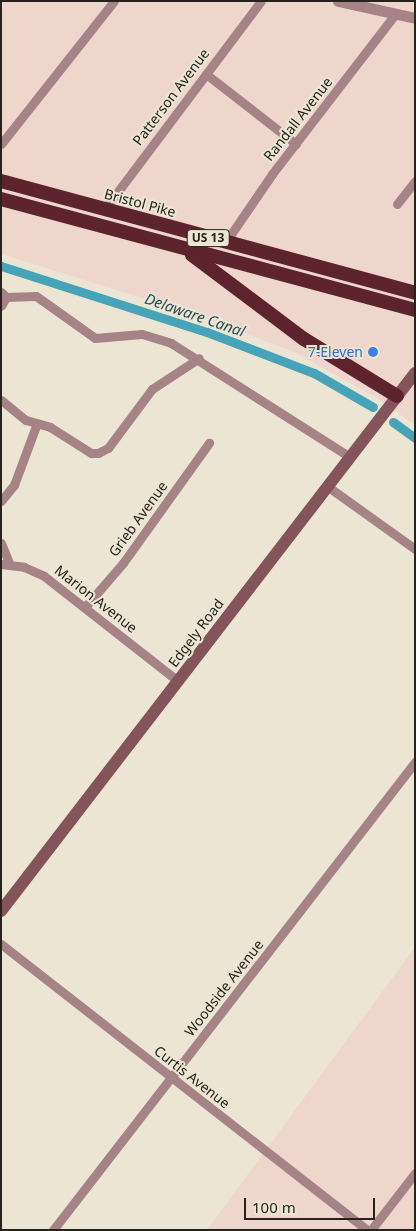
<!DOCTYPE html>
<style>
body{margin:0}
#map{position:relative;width:416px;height:1231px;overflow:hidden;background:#ede5d4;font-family:"Noto Sans",sans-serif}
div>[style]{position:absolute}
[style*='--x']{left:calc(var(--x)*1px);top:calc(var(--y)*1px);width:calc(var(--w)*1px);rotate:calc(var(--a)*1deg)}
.industrial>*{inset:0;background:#eed6cc}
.canal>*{height:9px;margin:-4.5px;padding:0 4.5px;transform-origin:4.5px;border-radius:4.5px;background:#46a3b8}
.minor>*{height:9px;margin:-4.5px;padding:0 4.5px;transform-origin:4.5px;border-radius:4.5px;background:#a58386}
.tertiary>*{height:11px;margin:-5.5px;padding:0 5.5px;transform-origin:5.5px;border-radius:5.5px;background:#a58386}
.secondary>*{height:12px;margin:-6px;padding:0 6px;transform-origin:6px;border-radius:6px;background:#83555a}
.trunk>*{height:14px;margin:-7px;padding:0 7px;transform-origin:7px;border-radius:7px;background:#5e242e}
.dots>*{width:14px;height:14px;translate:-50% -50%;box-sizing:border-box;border:2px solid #ede5d4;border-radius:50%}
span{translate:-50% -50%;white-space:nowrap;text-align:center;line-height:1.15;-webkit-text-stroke:4px #ede5d4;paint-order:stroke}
.shield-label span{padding:1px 4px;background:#ede5d4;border:1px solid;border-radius:4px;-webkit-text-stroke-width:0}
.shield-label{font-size:12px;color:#26231d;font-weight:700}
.street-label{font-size:14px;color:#26231d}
.shop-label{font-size:14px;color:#366cbe}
.right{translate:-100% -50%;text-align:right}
.water-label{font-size:15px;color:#234c55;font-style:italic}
.frame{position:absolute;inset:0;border:2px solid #26231d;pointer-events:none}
.scale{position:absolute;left:244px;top:1198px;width:131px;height:22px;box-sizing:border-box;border:2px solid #26231d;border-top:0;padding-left:6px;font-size:15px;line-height:18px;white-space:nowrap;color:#26231d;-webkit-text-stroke:4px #ede5d4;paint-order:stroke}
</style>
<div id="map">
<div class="industrial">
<i style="clip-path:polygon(1px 1px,415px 1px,415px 425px,375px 397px,294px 352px,209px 319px,1px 254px)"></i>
<i style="clip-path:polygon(415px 947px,415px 1230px,207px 1230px)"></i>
</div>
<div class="canal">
<i style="--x:1;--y:266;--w:216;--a:17.8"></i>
<i style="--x:207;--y:332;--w:115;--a:21"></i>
<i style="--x:314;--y:373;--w:68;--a:30"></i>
<i style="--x:393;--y:422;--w:27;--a:36"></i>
</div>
<div class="minor">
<i style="--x:206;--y:74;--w:114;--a:37.9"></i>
<i style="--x:1;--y:144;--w:182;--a:-51.7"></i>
<i style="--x:397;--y:204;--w:29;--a:-52"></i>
<i style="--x:104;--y:210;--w:261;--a:-53.1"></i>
<i style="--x:225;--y:243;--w:83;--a:-55.7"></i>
<i style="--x:272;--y:174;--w:202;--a:-52.4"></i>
<i style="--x:1;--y:292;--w:7;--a:45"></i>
<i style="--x:6;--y:297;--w:10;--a:119"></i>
<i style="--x:6;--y:297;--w:30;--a:-2"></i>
<i style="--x:36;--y:296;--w:72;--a:35.4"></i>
<i style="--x:95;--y:338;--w:47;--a:-4.9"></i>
<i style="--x:142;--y:334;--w:30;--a:17"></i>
<i style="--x:171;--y:343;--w:212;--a:32.5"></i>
<i style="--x:1;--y:400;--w:32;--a:39"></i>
<i style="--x:26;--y:420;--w:25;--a:16"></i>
<i style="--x:50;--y:427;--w:49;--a:32.4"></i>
<i style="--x:91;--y:453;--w:7;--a:0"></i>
<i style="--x:98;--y:453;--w:11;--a:-27"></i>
<i style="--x:108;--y:448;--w:74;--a:-53.3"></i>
<i style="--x:152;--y:389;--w:56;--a:-33.4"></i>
<i style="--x:327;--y:486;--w:108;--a:35.6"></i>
<i style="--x:1;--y:501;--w:21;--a:-51"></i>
<i style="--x:14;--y:485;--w:66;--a:-69.6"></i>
<i style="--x:1;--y:543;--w:22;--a:68"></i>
<i style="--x:1;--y:564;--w:23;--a:7"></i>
<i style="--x:24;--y:567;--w:22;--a:24"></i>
<i style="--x:44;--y:576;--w:170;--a:38.1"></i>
<i style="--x:85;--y:607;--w:58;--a:-49.2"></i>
<i style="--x:123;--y:563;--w:148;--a:-54.4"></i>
<i style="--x:1;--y:944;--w:464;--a:38"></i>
<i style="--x:53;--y:1230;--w:592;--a:-52.28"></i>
<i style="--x:371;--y:1230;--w:72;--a:-52.3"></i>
</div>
<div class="tertiary">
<i style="--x:338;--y:1;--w:79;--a:12.4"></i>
</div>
<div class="secondary">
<i style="--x:1;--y:911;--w:679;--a:-52.42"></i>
</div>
<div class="trunk">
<i style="--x:1;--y:181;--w:429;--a:15.1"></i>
<i style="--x:1;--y:199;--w:429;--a:15"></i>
<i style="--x:192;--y:255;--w:140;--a:36.9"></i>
<i style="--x:304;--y:339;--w:109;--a:31.5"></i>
</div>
<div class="dots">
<i style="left:373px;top:352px;background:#3f7fe0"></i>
</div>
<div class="shield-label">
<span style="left:208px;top:238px">US 13</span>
</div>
<div class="street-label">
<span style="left:171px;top:97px;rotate:-53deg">Patterson Avenue</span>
<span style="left:298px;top:119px;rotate:-52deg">Randall Avenue</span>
<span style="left:140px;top:203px;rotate:15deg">Bristol Pike</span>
<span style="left:138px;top:519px;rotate:-54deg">Grieb Avenue</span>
<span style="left:96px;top:599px;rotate:38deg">Marion Avenue</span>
<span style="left:196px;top:633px;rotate:-53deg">Edgely Road</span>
<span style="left:224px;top:988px;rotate:-52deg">Woodside Avenue</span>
<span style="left:192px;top:1077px;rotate:38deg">Curtis Avenue</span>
</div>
<div class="shop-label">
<span class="right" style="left:363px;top:352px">7-Eleven</span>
</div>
<div class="water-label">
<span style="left:195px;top:315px;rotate:19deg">Delaware Canal</span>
</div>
<div class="frame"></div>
<div class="scale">100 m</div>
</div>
